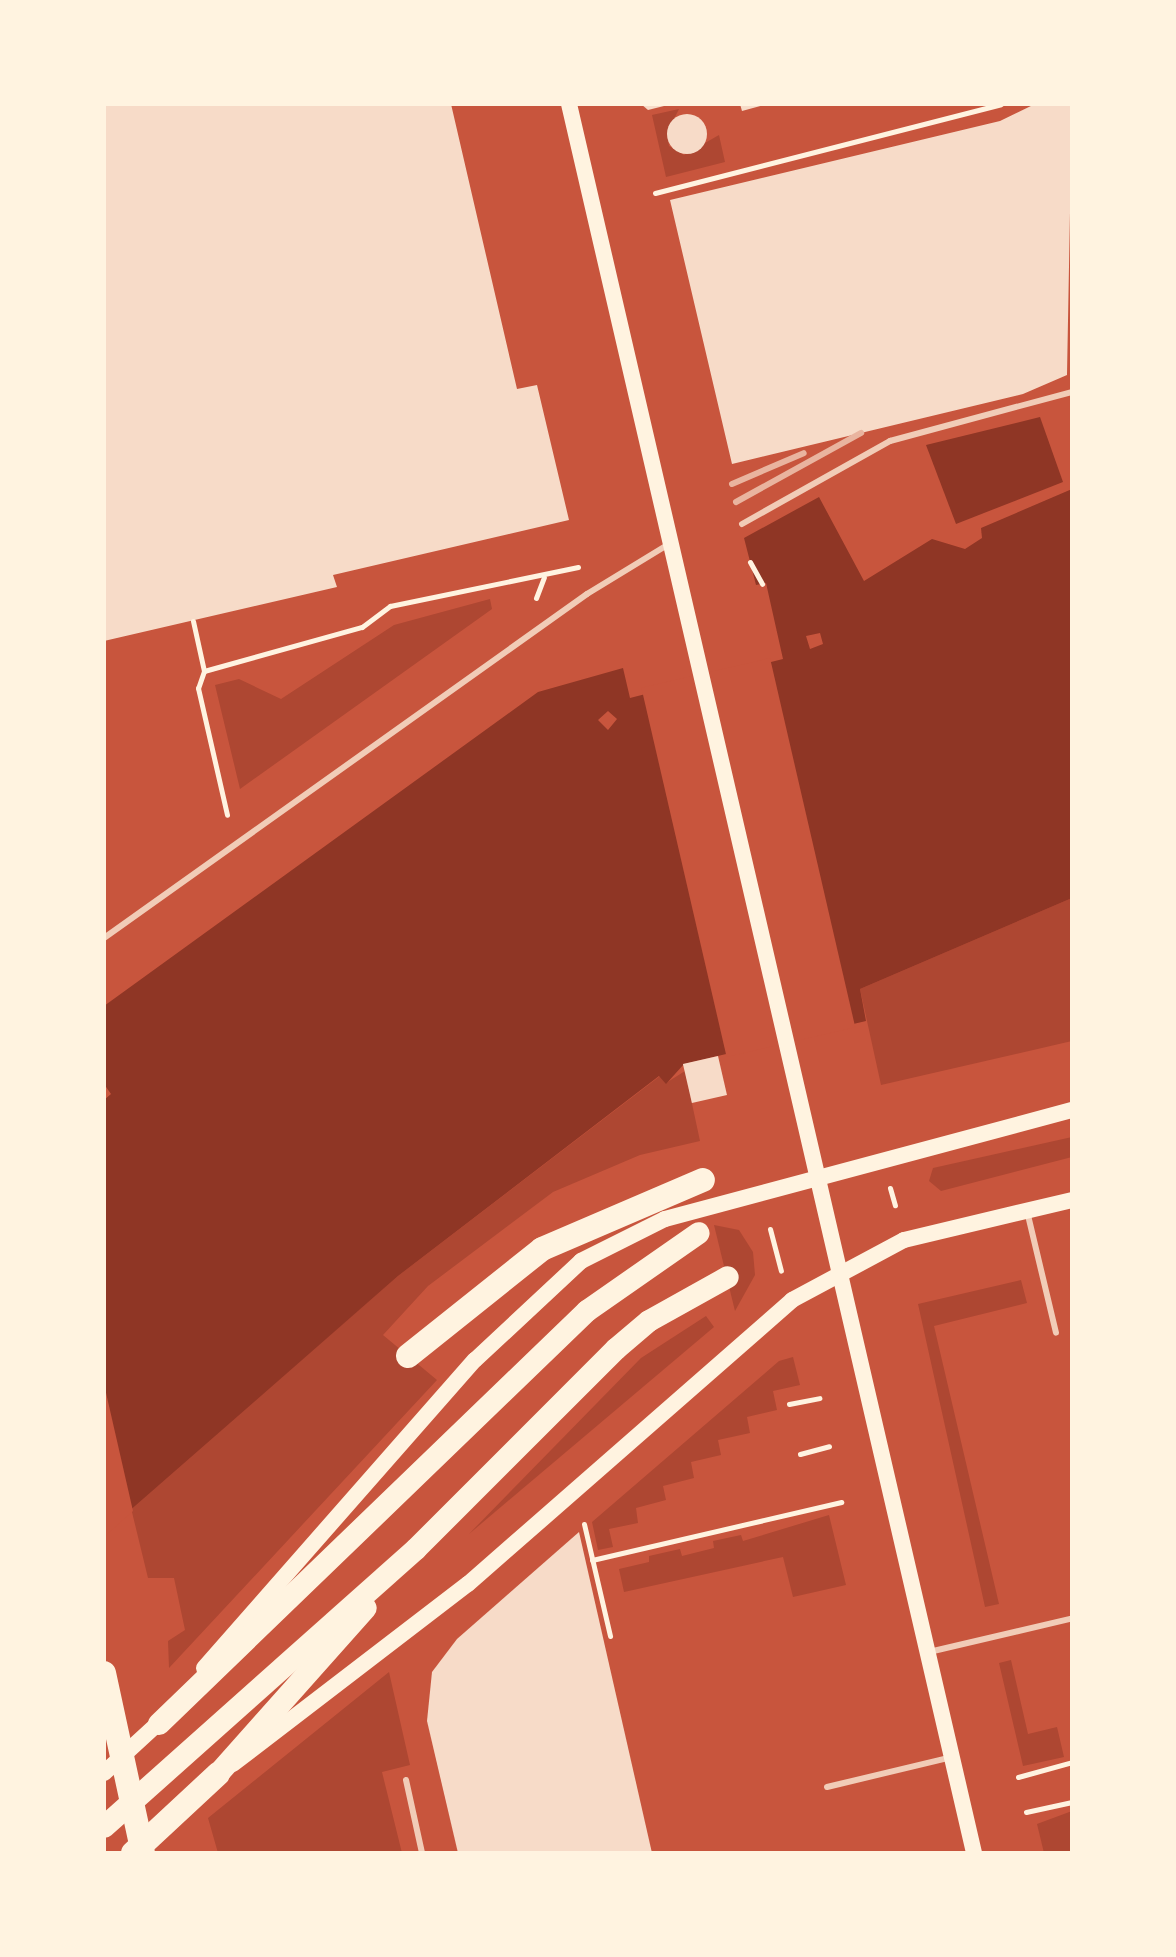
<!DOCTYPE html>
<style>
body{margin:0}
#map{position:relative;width:1176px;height:1957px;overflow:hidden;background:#c8553d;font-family:Cabin,sans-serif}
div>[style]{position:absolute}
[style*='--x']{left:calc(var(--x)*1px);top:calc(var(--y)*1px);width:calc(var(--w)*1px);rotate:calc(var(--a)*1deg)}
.green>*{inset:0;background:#ae4732}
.water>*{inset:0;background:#8f3625}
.pier>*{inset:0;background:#c8553d;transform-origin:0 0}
.building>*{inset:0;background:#f7dbc8;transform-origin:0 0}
.round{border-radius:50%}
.path>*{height:5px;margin:-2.5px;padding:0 2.5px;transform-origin:2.5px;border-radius:2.5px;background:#fff3e0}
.service>*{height:6px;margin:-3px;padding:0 3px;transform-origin:3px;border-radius:3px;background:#f1ccb7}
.secondary>*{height:16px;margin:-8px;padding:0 8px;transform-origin:8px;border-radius:8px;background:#fff3e0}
.trunk>*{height:22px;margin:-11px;padding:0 11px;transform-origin:11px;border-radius:11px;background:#fff3e0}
.motorway>*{height:24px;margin:-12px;padding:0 12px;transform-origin:12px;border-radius:12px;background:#fff3e0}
.rail>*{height:6px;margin:-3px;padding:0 3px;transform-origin:3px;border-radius:3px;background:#e9b49f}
span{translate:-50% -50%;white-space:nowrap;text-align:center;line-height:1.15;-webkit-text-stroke:8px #fff3e0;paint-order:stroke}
.frame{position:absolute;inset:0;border:106px solid #fff3e0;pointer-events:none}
</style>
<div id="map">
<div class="green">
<i style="clip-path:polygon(679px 109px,667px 133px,669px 146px,684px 155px,719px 135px,725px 162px,666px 177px,652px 115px)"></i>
<i style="clip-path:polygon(490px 599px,492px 609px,240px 789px,215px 685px,239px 679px,281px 699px,394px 625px)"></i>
<i style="clip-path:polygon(1072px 898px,1072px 1041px,881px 1085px,860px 989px)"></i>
<i style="clip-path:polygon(685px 1071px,700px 1141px,640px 1155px,553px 1192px,428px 1286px,383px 1335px,437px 1380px,169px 1668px,168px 1641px,185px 1630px,174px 1578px,148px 1578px,131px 1508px,398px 1276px,660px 1076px,666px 1083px)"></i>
<i style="clip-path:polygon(1072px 1137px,1072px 1157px,941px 1191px,929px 1181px,933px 1168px)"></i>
<i style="clip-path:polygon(714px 1225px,739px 1230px,753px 1252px,755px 1275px,735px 1311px)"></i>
<i style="clip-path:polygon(1021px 1280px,1027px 1303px,934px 1326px,999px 1604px,985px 1607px,918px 1304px)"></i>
<i style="clip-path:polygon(706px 1316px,714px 1327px,469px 1534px,641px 1358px)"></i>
<i style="clip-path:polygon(793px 1357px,800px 1385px,773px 1391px,777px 1410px,747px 1417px,750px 1433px,718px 1440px,721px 1455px,691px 1462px,694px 1478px,663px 1486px,666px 1500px,636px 1508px,638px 1523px,609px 1529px,613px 1547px,598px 1550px,592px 1522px,779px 1361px)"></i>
<i style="clip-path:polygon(829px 1515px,846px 1585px,793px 1597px,783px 1557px,624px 1592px,619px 1569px,649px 1562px,649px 1556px,680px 1549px,682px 1556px,714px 1548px,713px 1541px,741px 1535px,743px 1541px)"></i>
<i style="clip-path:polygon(1011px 1660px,1028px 1734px,1057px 1727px,1064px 1757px,1023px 1766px,999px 1663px)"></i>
<i style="clip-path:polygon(389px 1672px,410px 1765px,382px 1772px,402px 1853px,218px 1853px,208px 1818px)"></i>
<i style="clip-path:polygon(1072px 1811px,1072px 1853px,1044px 1853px,1037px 1824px)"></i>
</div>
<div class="water">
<i style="clip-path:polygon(1040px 417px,1063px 482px,956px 524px,926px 445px)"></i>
<i style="clip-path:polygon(evenodd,1072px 489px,1072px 898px,860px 989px,866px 1021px,684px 1064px,666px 1084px,659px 1076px,398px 1276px,104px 1533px,104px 1100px,111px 1094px,104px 1084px,104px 1006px,538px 692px,623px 668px,630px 698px,783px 659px,766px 583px,756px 585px,744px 538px,819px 497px,864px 581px,932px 539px,965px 549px,982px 538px,981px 528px,1072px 489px,820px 633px,823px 644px,810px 649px,806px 636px,820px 633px,1072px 489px,608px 711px,617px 719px,608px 730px,598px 720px,608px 711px)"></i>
</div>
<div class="pier">
<i style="left:770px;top:658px;width:379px;height:132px;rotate:77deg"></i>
<i style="clip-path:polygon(104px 1384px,133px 1511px,104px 1537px)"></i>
</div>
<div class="building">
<i style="clip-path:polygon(104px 104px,451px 104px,517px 389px,537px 385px,569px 520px,333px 575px,337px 587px,104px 641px)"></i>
<i style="clip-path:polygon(641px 104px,668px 104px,668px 105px,648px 110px)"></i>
<i style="clip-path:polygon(740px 104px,764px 104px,764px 105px,742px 111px)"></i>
<i style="clip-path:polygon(1035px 104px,1072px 104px,1067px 375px,1023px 394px,732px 464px,670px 200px,1000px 121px)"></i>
<i class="round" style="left:667px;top:114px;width:40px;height:40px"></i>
<i style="left:718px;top:1056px;width:40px;height:36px;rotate:77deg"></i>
<i style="clip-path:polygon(579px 1532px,652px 1853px,458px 1853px,427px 1721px,432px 1672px,457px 1639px)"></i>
</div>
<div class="path">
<i style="--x:655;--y:193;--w:357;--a:-14.4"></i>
<i style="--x:750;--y:562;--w:25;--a:61"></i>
<i style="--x:536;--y:598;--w:22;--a:-69"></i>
<i style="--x:193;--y:621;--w:51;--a:77.6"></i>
<i style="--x:204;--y:671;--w:164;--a:-15.6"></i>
<i style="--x:362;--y:627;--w:35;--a:-37"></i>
<i style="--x:390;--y:606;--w:192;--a:-11.7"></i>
<i style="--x:204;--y:671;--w:18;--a:109"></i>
<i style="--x:198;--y:688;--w:130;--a:77.1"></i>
<i style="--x:890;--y:1188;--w:18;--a:74"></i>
<i style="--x:770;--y:1229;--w:43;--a:75.3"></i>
<i style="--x:789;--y:1404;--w:31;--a:-11"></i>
<i style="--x:800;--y:1454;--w:30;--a:-15"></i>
<i style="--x:584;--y:1524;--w:115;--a:76.9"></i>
<i style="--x:592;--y:1560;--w:256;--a:-13.1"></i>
<i style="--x:1018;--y:1777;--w:56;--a:-15.5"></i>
<i style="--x:1026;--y:1812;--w:47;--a:-12.3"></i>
</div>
<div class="service">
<i style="--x:742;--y:524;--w:170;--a:-29.3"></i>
<i style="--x:890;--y:441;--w:188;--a:-15.1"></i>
<i style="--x:104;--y:938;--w:593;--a:-35.46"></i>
<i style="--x:587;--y:594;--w:96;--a:-31.4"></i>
<i style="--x:1027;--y:1211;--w:125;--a:76.6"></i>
<i style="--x:929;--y:1652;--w:145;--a:-13.2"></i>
<i style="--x:406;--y:1780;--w:75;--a:77.6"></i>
<i style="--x:827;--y:1787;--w:124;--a:-13.5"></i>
</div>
<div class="secondary">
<i style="--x:569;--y:104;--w:1795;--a:76.96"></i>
<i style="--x:204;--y:1668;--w:410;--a:-48.7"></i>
<i style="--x:475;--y:1360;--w:145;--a:-43"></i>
<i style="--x:581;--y:1261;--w:94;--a:-26.6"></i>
<i style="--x:665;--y:1219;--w:421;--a:-15"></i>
<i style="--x:233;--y:1764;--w:296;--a:-37.5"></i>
<i style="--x:468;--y:1584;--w:431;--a:-41.2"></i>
<i style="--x:792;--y:1300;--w:127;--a:-28.2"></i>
<i style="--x:904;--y:1240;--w:173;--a:-13.4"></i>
<i style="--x:104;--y:1773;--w:83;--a:-42.6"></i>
</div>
<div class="trunk">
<i style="--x:159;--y:1724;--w:595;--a:-43.98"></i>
<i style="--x:587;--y:1311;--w:136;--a:-34.9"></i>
<i style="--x:218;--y:1774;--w:222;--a:-48.3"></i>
<i style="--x:104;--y:1827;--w:418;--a:-41.7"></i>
<i style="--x:416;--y:1549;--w:283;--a:-45"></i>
<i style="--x:616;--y:1349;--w:43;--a:-40.3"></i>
<i style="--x:649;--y:1321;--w:90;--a:-29.1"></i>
</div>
<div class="motorway">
<i style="--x:408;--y:1356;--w:171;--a:-38.6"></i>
<i style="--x:542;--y:1249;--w:175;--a:-23.2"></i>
<i style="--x:104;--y:1673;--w:184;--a:77.8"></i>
<i style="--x:133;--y:1853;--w:116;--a:-42.9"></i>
</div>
<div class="rail">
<i style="--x:732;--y:484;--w:78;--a:-23.3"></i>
<i style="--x:736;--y:502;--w:143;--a:-28.9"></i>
</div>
<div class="frame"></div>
</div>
